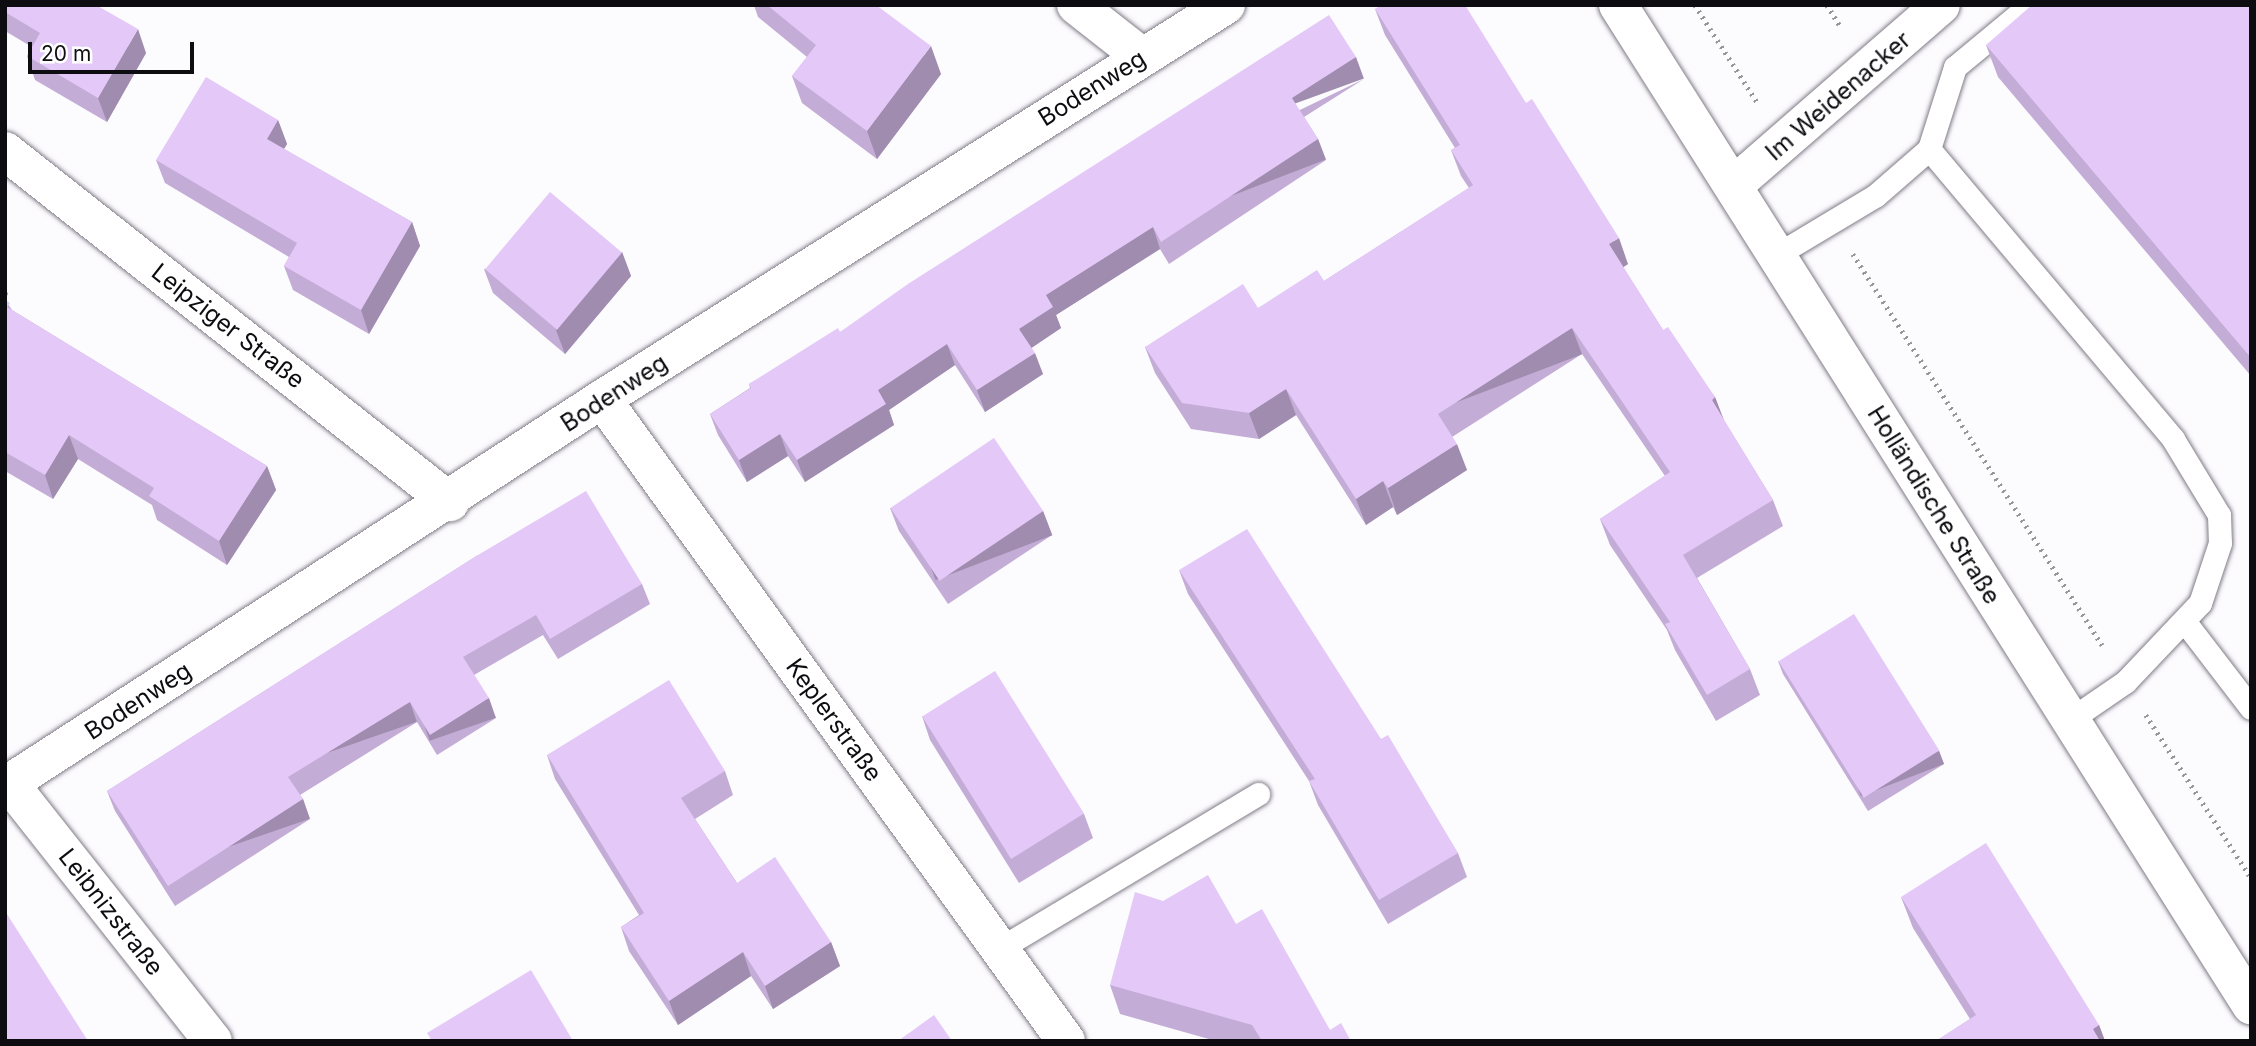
<!DOCTYPE html>
<meta charset="utf-8">
<style>
body{margin:0}
#map{position:relative;width:2256px;height:1046px;overflow:hidden;background:#fcfbfe;font-family:Inter,sans-serif}
div>[style]{position:absolute}
[style*='--x']{left:calc(var(--x)*1px);top:calc(var(--y)*1px);width:calc(var(--w)*1px);rotate:calc(var(--a)*1deg)}
.path>*{height:4.5px;margin-top:-2.25px;transform-origin:0;background:repeating-linear-gradient(90deg,#969598 0 2px,transparent 0 7px)}
.roads{filter:drop-shadow(0 0 2px #807c87) drop-shadow(0 0 2px #807c87)}
.lane>*{height:23px;margin:-11.5px;padding:0 11.5px;transform-origin:11.5px;border-radius:11.5px;background:#fff}
.street>*{height:38px;margin:-19px;padding:0 19px;transform-origin:19px;border-radius:19px;background:#fff}
.secondary>*{height:38px;margin:-19px;padding:0 19px;transform-origin:19px;border-radius:19px;background:#fff}
.wall>*{inset:0;background:#c3acd5}
.shaded-wall>*{inset:0;background:#9f8cae;transform-origin:0 0}
.building>*{inset:0;background:#e3c8f8;transform-origin:0 0}
span{translate:-50% -50%;white-space:nowrap;text-align:center;line-height:1.15;-webkit-text-stroke:5px #fff;paint-order:stroke}
.street-label{font-size:24px;color:#0d0c10}
.frame{position:absolute;inset:0;border:7px solid #0d0c10;pointer-events:none}
.scale{position:absolute;left:28px;top:42px;width:166px;height:32px;box-sizing:border-box;border:4px solid #0d0c10;border-top:0;padding-left:9px;font-size:21px;line-height:24px;white-space:nowrap;color:#0d0c10;-webkit-text-stroke:5px #fff;paint-order:stroke}
</style>
<div id="map">
<div class="path">
<i style="--x:1695;--y:5;--w:115;--a:57.4"></i>
<i style="--x:1827;--y:5;--w:26;--a:58"></i>
<i style="--x:1853;--y:254;--w:464;--a:57.5"></i>
<i style="--x:2146;--y:715;--w:194;--a:57.2"></i>
</div>
<div class="roads">
<div class="lane">
<i style="--x:1929;--y:149;--w:86;--a:-72.4"></i>
<i style="--x:1955;--y:67;--w:97;--a:-39.6"></i>
<i style="--x:1778;--y:254;--w:113;--a:-30.9"></i>
<i style="--x:1875;--y:196;--w:72;--a:-41"></i>
<i style="--x:1929;--y:149;--w:379;--a:49.9"></i>
<i style="--x:2173;--y:439;--w:89;--a:58.8"></i>
<i style="--x:2219;--y:515;--w:28;--a:88"></i>
<i style="--x:2220;--y:543;--w:63;--a:108.4"></i>
<i style="--x:2200;--y:603;--w:109;--a:133.5"></i>
<i style="--x:2125;--y:682;--w:69;--a:145.6"></i>
<i style="--x:2185;--y:622;--w:108;--a:52.5"></i>
<i style="--x:999;--y:949;--w:302;--a:-30.9"></i>
</div>
<div class="street">
<i style="--x:1076;--y:5;--w:83;--a:38.1"></i>
<i style="--x:5;--y:151;--w:567;--a:38.27"></i>
<i style="--x:1734;--y:185;--w:274;--a:-41"></i>
<i style="--x:602;--y:399;--w:792;--a:54.14"></i>
<i style="--x:9;--y:783;--w:329;--a:51.7"></i>
<i style="--x:5;--y:786;--w:711;--a:-32.95"></i>
<i style="--x:602;--y:399;--w:738;--a:-32.27"></i>
</div>
<div class="secondary">
<i style="--x:1618;--y:5;--w:1184;--a:57.67"></i>
</div>
</div>
<div class="wall">
<i style="clip-path:polygon(5px 5px,146px 53px,107px 122px,35px 80px,27px 56px,32px 47px,5px 31px)"></i>
<i style="clip-path:polygon(754px 5px,876px 5px,941px 74px,877px 159px,802px 103px,792px 76px,807px 57px,758px 17px)"></i>
<i style="clip-path:polygon(2251px 5px,2251px 376px,1998px 77px,1986px 45px)"></i>
<i style="clip-path:polygon(1375px 9px,1526px 103px,1628px 264px,1623px 267px,1663px 330px,1715px 397px,1723px 419px,1773px 500px,1783px 526px,1697px 578px,1750px 669px,1760px 695px,1716px 721px,1675px 650px,1667px 630px,1610px 545px,1600px 519px,1665px 476px,1582px 354px,1452px 437px,1467px 470px,1397px 515px,1393px 507px,1366px 525px,1296px 415px,1259px 439px,1191px 429px,1155px 373px,1145px 347px,1258px 308px,1324px 281px,1469px 188px,1461px 176px,1451px 150px,1455px 148px,1385px 35px)"></i>
<i style="clip-path:polygon(1364px 79px,1304px 117px,1318px 139px,1326px 160px,1169px 264px,1160px 249px,1056px 315px,1061px 328px,1031px 348px,1043px 374px,985px 412px,955px 365px,889px 410px,894px 425px,805px 482px,788px 456px,747px 482px,718px 435px,710px 414px,750px 388px,749px 384px,840px 332px)"></i>
<i style="clip-path:polygon(278px 120px,287px 144px,284px 149px,412px 222px,420px 246px,369px 334px,293px 290px,284px 266px,289px 257px,165px 183px,156px 160px)"></i>
<i style="clip-path:polygon(622px 252px,631px 276px,565px 354px,493px 293px,484px 269px)"></i>
<i style="clip-path:polygon(5px 300px,12px 310px,267px 466px,276px 490px,227px 565px,157px 520px,152px 505px,78px 459px,53px 499px,5px 471px)"></i>
<i style="clip-path:polygon(890px 508px,1043px 511px,1052px 535px,948px 604px,899px 531px)"></i>
<i style="clip-path:polygon(478px 555px,642px 584px,650px 604px,558px 659px,543px 635px,474px 675px,496px 718px,437px 755px,417px 722px,300px 795px,303px 799px,310px 819px,175px 906px,115px 811px,107px 791px)"></i>
<i style="clip-path:polygon(1179px 570px,1381px 739px,1458px 853px,1467px 877px,1388px 924px,1318px 805px,1309px 781px,1188px 594px)"></i>
<i style="clip-path:polygon(1778px 661px,1939px 751px,1944px 764px,1868px 811px,1783px 674px)"></i>
<i style="clip-path:polygon(922px 716px,1084px 814px,1093px 838px,1019px 883px,930px 740px)"></i>
<i style="clip-path:polygon(547px 755px,725px 771px,733px 795px,695px 819px,737px 883px,831px 942px,840px 966px,773px 1009px,751px 976px,678px 1025px,629px 951px,621px 927px,639px 915px,555px 779px)"></i>
<i style="clip-path:polygon(1901px 897px,2099px 1025px,2105px 1041px,1936px 1041px,1970px 1019px,1913px 928px)"></i>
<i style="clip-path:polygon(1236px 924px,1330px 1030px,1351px 1041px,1216px 1041px,1120px 1014px,1110px 985px)"></i>
</div>
<div class="shaded-wall">
<i style="clip-path:polygon(138px 29px,146px 53px,107px 122px,98px 98px)"></i>
<i style="clip-path:polygon(931px 46px,941px 74px,877px 159px,867px 131px)"></i>
<i style="left:1356px;top:57px;width:23px;height:76px;rotate:70deg"></i>
<i style="clip-path:polygon(278px 120px,287px 144px,275px 163px,267px 139px)"></i>
<i style="left:1318px;top:139px;width:22px;height:188px;rotate:69deg"></i>
<i style="clip-path:polygon(412px 222px,420px 246px,369px 334px,361px 310px)"></i>
<i style="clip-path:polygon(1153px 227px,1160px 249px,1056px 315px,1061px 328px,1027px 351px,1019px 329px,1046px 295px)"></i>
<i style="clip-path:polygon(1619px 238px,1628px 264px,1619px 270px,1609px 244px)"></i>
<i style="clip-path:polygon(622px 252px,631px 276px,565px 354px,556px 330px)"></i>
<i style="clip-path:polygon(5px 287px,8px 294px,5px 299px)"></i>
<i style="left:1572px;top:328px;width:28px;height:159px;rotate:69deg"></i>
<i style="clip-path:polygon(947px 344px,955px 365px,889px 410px,894px 425px,805px 482px,797px 460px,878px 390px)"></i>
<i style="clip-path:polygon(1035px 353px,1043px 374px,985px 412px,977px 390px)"></i>
<i style="clip-path:polygon(1286px 389px,1296px 415px,1259px 439px,1249px 413px)"></i>
<i style="clip-path:polygon(1715px 397px,1725px 423px,1712px 400px)"></i>
<i style="clip-path:polygon(780px 434px,788px 456px,747px 482px,739px 460px)"></i>
<i style="clip-path:polygon(69px 435px,78px 459px,53px 499px,45px 475px)"></i>
<i style="clip-path:polygon(1457px 444px,1467px 470px,1397px 515px,1388px 488px)"></i>
<i style="clip-path:polygon(267px 466px,276px 490px,227px 565px,219px 541px)"></i>
<i style="clip-path:polygon(1383px 481px,1393px 507px,1366px 525px,1356px 499px)"></i>
<i style="left:1043px;top:511px;width:26px;height:125px;rotate:69deg"></i>
<i style="left:489px;top:698px;width:21px;height:70px;rotate:71deg"></i>
<i style="left:410px;top:702px;width:21px;height:143px;rotate:71deg"></i>
<i style="left:1939px;top:751px;width:14px;height:89px;rotate:69deg"></i>
<i style="left:303px;top:799px;width:21px;height:161px;rotate:71deg"></i>
<i style="clip-path:polygon(831px 942px,840px 966px,773px 1009px,765px 986px)"></i>
<i style="clip-path:polygon(743px 952px,751px 976px,678px 1025px,669px 1001px)"></i>
<i style="clip-path:polygon(2099px 1025px,2105px 1041px,2097px 1041px,2093px 1029px)"></i>
</div>
<div class="building">
<i style="clip-path:polygon(5px 5px,96px 5px,138px 29px,98px 98px,27px 56px,40px 33px,5px 12px)"></i>
<i style="clip-path:polygon(767px 5px,876px 5px,931px 46px,867px 131px,792px 76px,816px 45px)"></i>
<i style="clip-path:polygon(1381px 5px,1465px 5px,1526px 103px,1532px 99px,1619px 238px,1609px 244px,1663px 330px,1668px 327px,1715px 397px,1712px 400px,1773px 500px,1683px 555px,1750px 669px,1707px 695px,1665px 624px,1670px 622px,1600px 519px,1670px 472px,1572px 328px,1438px 414px,1457px 444px,1388px 488px,1383px 481px,1356px 499px,1286px 389px,1249px 413px,1182px 403px,1145px 347px,1243px 284px,1258px 308px,1317px 270px,1324px 281px,1473px 185px,1451px 150px,1460px 145px,1375px 9px)"></i>
<i style="clip-path:polygon(2032px 5px,2251px 5px,2251px 358px,1986px 45px)"></i>
<i style="clip-path:polygon(1329px 15px,1356px 57px,1292px 98px,1318px 139px,1161px 242px,1153px 227px,1046px 295px,1053px 307px,1019px 329px,1035px 353px,977px 390px,947px 344px,878px 390px,886px 404px,797px 460px,780px 434px,739px 460px,710px 414px,751px 388px,749px 384px,838px 328px,840px 332px,908px 284px)"></i>
<i style="clip-path:polygon(206px 77px,278px 120px,267px 139px,412px 222px,361px 310px,284px 266px,297px 243px,156px 160px)"></i>
<i style="left:550px;top:192px;width:94px;height:101px;rotate:40deg"></i>
<i style="clip-path:polygon(5px 300px,10px 303px,7px 307px,267px 466px,219px 541px,149px 496px,154px 488px,69px 435px,45px 475px,5px 452px)"></i>
<i style="left:994px;top:438px;width:88px;height:125px;rotate:56deg"></i>
<i style="clip-path:polygon(586px 491px,642px 584px,550px 639px,536px 615px,463px 657px,489px 698px,430px 735px,410px 702px,288px 777px,303px 799px,168px 886px,107px 791px,478px 555px)"></i>
<i style="clip-path:polygon(1247px 529px,1381px 739px,1388px 735px,1458px 853px,1379px 900px,1309px 781px,1315px 779px,1179px 570px)"></i>
<i style="left:1854px;top:614px;width:161px;height:89px;rotate:58deg"></i>
<i style="left:995px;top:671px;width:168px;height:86px;rotate:58deg"></i>
<i style="clip-path:polygon(669px 680px,725px 771px,681px 798px,737px 883px,775px 857px,831px 942px,765px 986px,743px 952px,669px 1001px,621px 927px,644px 913px,547px 755px)"></i>
<i style="clip-path:polygon(1986px 843px,2099px 1025px,2093px 1029px,2100px 1041px,1936px 1041px,1976px 1015px,1901px 897px)"></i>
<i style="clip-path:polygon(1208px 875px,1236px 924px,1262px 909px,1330px 1030px,1341px 1023px,1351px 1041px,1262px 1041px,1252px 1025px,1110px 985px,1135px 892px,1163px 901px)"></i>
<i style="clip-path:polygon(5px 911px,88px 1041px,5px 1041px)"></i>
<i style="clip-path:polygon(531px 970px,573px 1041px,432px 1041px,427px 1033px)"></i>
<i style="clip-path:polygon(934px 1015px,952px 1041px,898px 1041px)"></i>
</div>
<div class="street-label">
<span style="left:1092px;top:88px;rotate:-32deg">Bodenweg</span>
<span style="left:1838px;top:96px;rotate:-41deg">Im Weidenacker</span>
<span style="left:228px;top:326px;rotate:38deg">Leipziger Straße</span>
<span style="left:614px;top:393px;rotate:-33deg">Bodenweg</span>
<span style="left:1934px;top:505px;rotate:58deg">Holländische Straße</span>
<span style="left:138px;top:701px;rotate:-33deg">Bodenweg</span>
<span style="left:834px;top:720px;rotate:54deg">Keplerstraße</span>
<span style="left:111px;top:912px;rotate:52deg">Leibnizstraße</span>
</div>
<div class="frame"></div>
<div class="scale">20 m</div>
</div>
